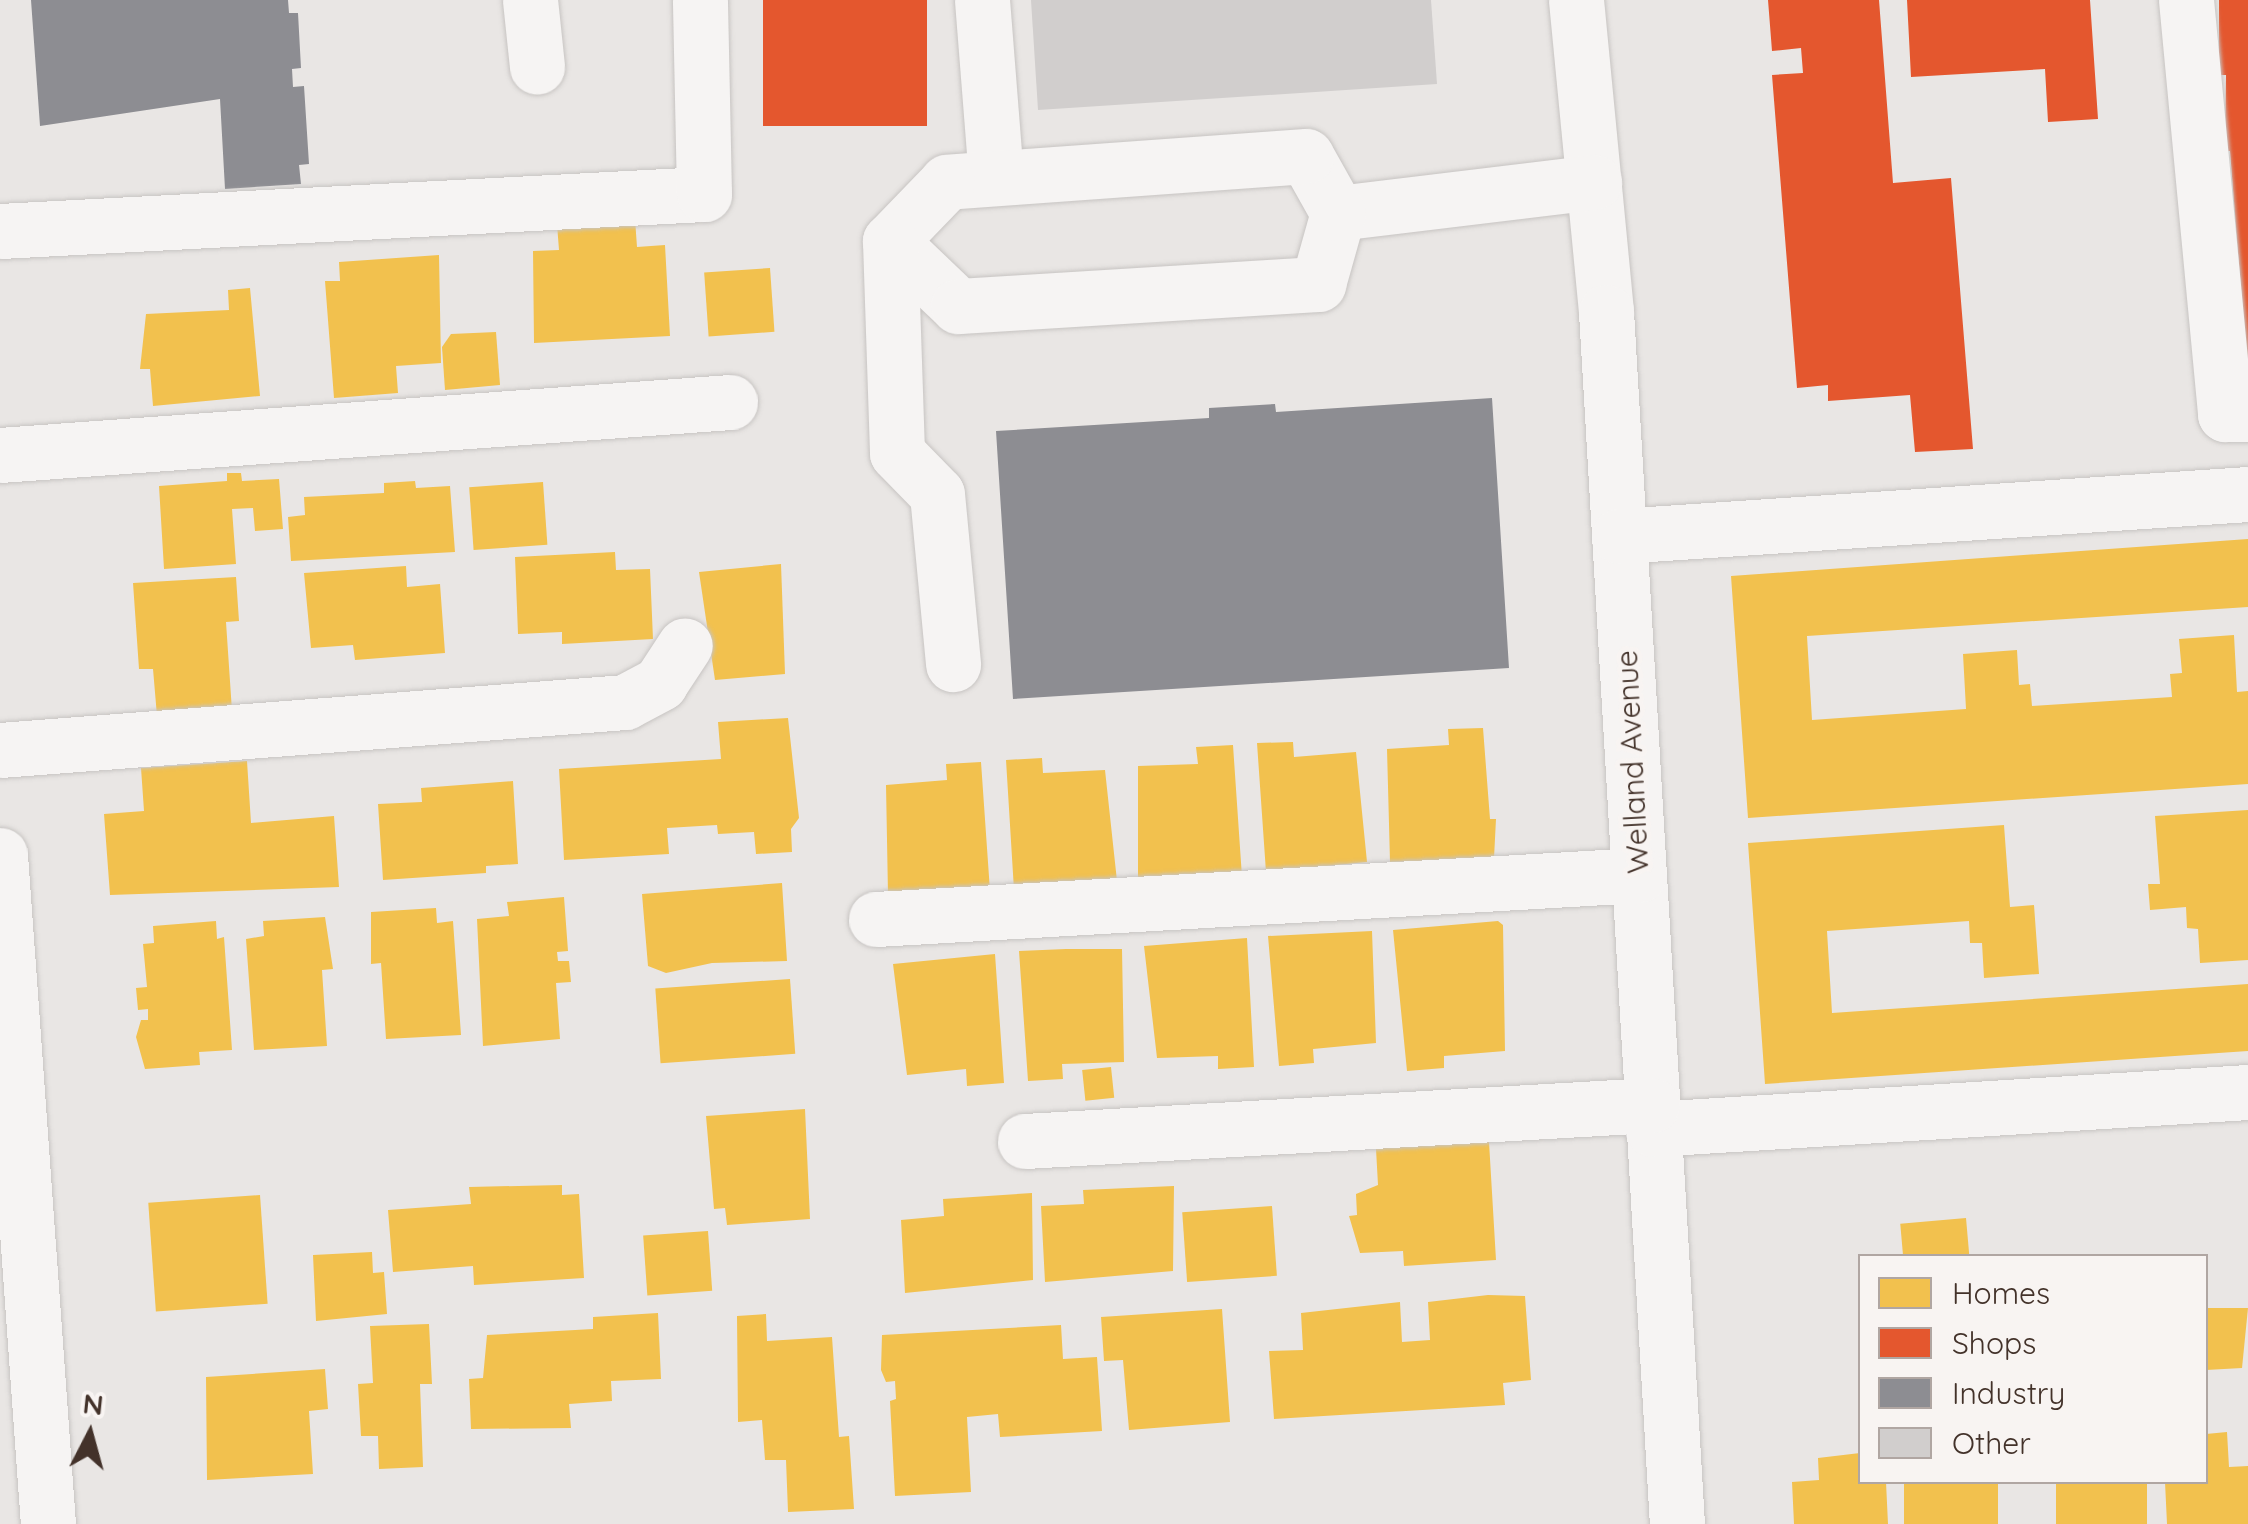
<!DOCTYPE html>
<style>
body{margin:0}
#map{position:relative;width:2248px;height:1524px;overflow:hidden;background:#e9e6e4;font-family:Quicksand,sans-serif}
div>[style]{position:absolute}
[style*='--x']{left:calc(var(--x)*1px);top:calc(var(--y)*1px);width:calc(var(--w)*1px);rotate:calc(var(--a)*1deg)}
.homes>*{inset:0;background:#f2c14e;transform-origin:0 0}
.shops>*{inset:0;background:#e4572e;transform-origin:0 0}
.industry>*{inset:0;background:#8d8d92}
.building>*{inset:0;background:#d1cecd}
.roads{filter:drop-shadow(0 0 2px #c7c4c2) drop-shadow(0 0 2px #c7c4c2)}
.minor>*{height:55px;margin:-27.5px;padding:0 27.5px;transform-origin:27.5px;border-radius:27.5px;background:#f6f4f3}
span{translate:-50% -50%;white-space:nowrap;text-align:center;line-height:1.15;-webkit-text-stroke:10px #f8f4f2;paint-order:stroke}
.street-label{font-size:30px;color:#43322a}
.legend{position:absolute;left:1858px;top:1254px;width:350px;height:230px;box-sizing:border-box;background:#f8f4f2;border:2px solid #b0a6a2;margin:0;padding:12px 18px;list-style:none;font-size:30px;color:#43322a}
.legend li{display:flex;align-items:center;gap:20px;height:50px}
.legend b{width:50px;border:2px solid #b0a6a2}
.north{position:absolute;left:40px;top:1384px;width:100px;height:100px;-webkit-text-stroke:8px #f8f4f2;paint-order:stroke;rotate:6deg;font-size:28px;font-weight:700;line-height:40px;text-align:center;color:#43322a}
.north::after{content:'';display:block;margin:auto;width:35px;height:45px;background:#43322a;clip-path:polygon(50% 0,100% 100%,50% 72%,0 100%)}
</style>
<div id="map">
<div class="homes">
<i style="clip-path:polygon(635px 219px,637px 247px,665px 245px,670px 336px,534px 343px,533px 251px,559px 250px,557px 224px)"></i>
<i style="clip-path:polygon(439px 255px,441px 363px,396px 366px,398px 393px,334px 398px,325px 281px,340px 281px,339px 262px)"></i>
<i style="left:770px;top:268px;width:64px;height:66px;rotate:86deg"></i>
<i style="clip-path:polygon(250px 288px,260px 396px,153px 406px,150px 369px,140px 369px,146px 314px,229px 310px,228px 290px)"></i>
<i style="clip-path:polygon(496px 332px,500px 385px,445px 390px,442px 347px,451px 334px)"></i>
<i style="clip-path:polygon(227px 473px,241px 473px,242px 481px,279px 479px,283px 529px,255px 531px,253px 508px,232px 509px,236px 564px,164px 569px,159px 486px,227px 481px)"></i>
<i style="clip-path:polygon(415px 481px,416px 488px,450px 486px,455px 552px,291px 561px,288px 517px,305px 515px,304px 497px,384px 493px,384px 483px)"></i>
<i style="left:543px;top:482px;width:63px;height:74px;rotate:86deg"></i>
<i style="clip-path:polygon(2248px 539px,2248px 607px,1807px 636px,1812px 720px,1966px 709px,1963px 654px,2017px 650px,2019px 685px,2030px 684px,2032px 706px,2172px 697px,2170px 674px,2182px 673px,2179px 639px,2234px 635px,2237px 692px,2248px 691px,2248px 784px,1748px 818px,1731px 576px)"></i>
<i style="clip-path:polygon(615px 552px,616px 570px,650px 569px,653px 639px,562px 644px,562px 632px,518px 634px,515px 557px)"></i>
<i style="clip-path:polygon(781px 564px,785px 674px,715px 680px,699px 572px)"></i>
<i style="clip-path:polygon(406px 566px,407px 587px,440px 584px,445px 653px,355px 660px,353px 645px,311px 648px,304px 573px)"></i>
<i style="clip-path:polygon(236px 577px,239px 621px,226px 622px,232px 711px,157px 716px,153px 669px,139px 669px,133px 583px)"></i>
<i style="clip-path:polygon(788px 718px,799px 818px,791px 829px,792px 852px,756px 854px,754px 832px,718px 834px,717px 825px,667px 828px,669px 854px,564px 860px,559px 769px,721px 759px,718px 722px)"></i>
<i style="clip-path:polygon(1483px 728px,1490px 819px,1496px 819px,1494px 858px,1390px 862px,1387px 749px,1449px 745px,1448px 729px)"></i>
<i style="clip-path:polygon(1293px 742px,1294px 757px,1356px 752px,1367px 862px,1266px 872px,1257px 743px)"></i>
<i style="clip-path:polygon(1233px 745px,1242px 877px,1138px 879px,1138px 766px,1198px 764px,1196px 747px)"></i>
<i style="clip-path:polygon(1042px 758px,1043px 773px,1105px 770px,1117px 881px,1014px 890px,1006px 760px)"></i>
<i style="clip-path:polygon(247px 761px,251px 823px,334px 816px,339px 887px,110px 895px,104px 814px,144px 811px,141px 768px)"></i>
<i style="clip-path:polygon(981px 762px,990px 891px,888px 895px,886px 785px,947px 780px,946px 764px)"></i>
<i style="clip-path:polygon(513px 781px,518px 864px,486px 866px,486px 873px,383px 880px,378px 804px,422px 802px,421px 788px)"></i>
<i style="clip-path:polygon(2248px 810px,2248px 960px,2200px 963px,2198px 929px,2187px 928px,2186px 907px,2150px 910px,2148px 884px,2160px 884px,2155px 816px)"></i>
<i style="clip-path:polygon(2004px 825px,2010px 907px,2034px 905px,2039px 974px,1984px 978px,1982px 943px,1970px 943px,1969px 921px,1827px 931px,1832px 1013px,2248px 984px,2248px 1051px,1765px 1084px,1748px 843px)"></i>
<i style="clip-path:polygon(782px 883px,787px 961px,712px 963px,666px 973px,648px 966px,642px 894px)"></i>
<i style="clip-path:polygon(564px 897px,568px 951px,557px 952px,558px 961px,569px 961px,571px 982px,556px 983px,560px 1039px,483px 1046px,477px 919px,509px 916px,507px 902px)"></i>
<i style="clip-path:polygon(436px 908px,437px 923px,453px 921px,461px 1035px,386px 1039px,381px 963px,371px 964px,371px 912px)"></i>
<i style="clip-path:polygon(325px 917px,333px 969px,322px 970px,327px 1046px,254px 1050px,246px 939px,264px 936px,263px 921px)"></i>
<i style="clip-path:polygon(216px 921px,217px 939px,224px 937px,232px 1050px,199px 1052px,200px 1065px,145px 1069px,136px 1037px,141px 1020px,148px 1020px,148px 1009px,138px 1010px,136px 988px,147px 987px,143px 944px,154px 943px,153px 926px)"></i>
<i style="clip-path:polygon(1498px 921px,1503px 925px,1505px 1051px,1444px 1056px,1444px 1068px,1407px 1071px,1393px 930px)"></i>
<i style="clip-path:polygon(1372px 931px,1376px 1043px,1313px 1049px,1314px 1063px,1279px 1066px,1268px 936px)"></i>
<i style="clip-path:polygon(1247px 938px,1254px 1067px,1218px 1069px,1218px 1056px,1157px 1058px,1144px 946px)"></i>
<i style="clip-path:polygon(1066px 949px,1122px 949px,1124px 1062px,1062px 1064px,1063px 1079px,1028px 1081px,1019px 951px)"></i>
<i style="clip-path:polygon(995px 954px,1004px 1083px,967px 1086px,966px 1069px,907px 1075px,893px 964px)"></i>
<i style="left:790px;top:979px;width:75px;height:135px;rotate:86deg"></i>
<i style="left:1111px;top:1067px;width:31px;height:29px;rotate:84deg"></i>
<i style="clip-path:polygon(805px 1109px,810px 1219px,727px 1225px,725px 1208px,714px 1209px,706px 1116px)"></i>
<i style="clip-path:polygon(1488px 1125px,1496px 1260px,1404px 1266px,1403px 1251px,1360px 1253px,1349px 1216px,1357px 1215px,1356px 1194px,1378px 1185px,1375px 1131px)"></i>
<i style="clip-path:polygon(562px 1185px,562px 1195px,579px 1194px,584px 1278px,474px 1285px,473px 1266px,393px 1272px,388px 1210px,471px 1204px,469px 1187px)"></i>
<i style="clip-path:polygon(1174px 1186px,1173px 1271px,1045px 1282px,1041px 1206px,1084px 1204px,1083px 1190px)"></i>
<i style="clip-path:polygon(1032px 1193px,1033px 1280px,905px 1293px,901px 1220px,944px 1216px,943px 1199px)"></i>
<i style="left:260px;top:1195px;width:109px;height:112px;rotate:86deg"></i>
<i style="left:1272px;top:1206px;width:70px;height:90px;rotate:86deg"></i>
<i style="left:1966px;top:1218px;width:38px;height:66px;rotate:85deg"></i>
<i style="left:708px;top:1231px;width:60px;height:65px;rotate:86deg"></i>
<i style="clip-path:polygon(372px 1252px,373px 1273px,384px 1272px,387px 1314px,316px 1321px,313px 1255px)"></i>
<i style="clip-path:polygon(1488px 1295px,1525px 1296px,1531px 1380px,1503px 1383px,1505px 1405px,1274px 1419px,1269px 1351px,1303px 1350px,1301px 1313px,1400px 1302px,1402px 1342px,1430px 1340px,1428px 1302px)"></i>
<i style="clip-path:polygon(2206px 1308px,2248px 1308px,2242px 1368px,2206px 1370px)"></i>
<i style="clip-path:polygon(1222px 1309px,1230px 1422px,1129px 1430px,1123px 1360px,1104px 1361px,1101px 1317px)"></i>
<i style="clip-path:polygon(658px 1313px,661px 1379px,611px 1381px,612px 1401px,569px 1404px,571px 1428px,471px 1429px,469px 1379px,483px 1378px,487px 1335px,593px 1329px,593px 1317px)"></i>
<i style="clip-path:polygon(766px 1314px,767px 1341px,832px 1337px,839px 1437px,849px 1436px,854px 1509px,788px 1512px,786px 1460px,765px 1460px,762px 1420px,738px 1422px,737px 1316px)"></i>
<i style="clip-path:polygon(429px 1324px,432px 1384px,420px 1384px,423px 1467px,379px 1469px,378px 1436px,361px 1436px,358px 1384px,373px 1383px,370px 1326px)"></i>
<i style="clip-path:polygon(1061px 1325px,1063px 1359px,1097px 1357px,1102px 1431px,1000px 1437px,998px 1414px,967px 1417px,971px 1492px,895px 1496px,890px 1401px,896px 1399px,895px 1381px,886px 1382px,881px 1370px,882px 1335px)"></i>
<i style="clip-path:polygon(325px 1369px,328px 1409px,309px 1411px,313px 1474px,207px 1480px,206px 1377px)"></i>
<i style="clip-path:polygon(2227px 1432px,2229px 1467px,2248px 1466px,2248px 1524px,2167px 1524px,2165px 1482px,2206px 1482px,2206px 1434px)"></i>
<i style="clip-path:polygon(1860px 1453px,1860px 1482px,1886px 1482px,1888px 1524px,1794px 1524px,1792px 1482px,1819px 1480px,1818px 1458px)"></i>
<i style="left:1904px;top:1482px;width:94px;height:42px"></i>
<i style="left:2056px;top:1482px;width:91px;height:42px"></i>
</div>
<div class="shops">
<i style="left:763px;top:0;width:164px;height:126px"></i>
<i style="clip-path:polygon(1768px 0,1879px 0,1893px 183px,1951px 178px,1973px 449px,1915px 452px,1910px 395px,1828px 401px,1828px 385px,1797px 388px,1772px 75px,1803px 73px,1801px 48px,1772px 51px)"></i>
<i style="clip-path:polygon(1907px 0,2090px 0,2098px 119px,2048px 122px,2045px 69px,1911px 77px)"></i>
<i style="clip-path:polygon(2219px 0,2248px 0,2248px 377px,2230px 151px,2225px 151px,2226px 75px,2219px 75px)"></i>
</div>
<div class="industry">
<i style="clip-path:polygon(31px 0,288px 0,289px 13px,298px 13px,301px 68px,292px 69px,293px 87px,304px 86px,309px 164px,299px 165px,301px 184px,225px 189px,220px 99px,40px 126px)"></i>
<i style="clip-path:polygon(1492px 398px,1509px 668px,1013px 699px,996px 431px,1209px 418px,1209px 408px,1275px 404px,1276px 412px)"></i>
</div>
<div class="building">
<i style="clip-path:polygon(1031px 0,1431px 0,1437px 84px,1038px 110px)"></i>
</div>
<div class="roads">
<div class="minor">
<i style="--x:530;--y:0;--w:67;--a:84"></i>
<i style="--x:982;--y:0;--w:178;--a:85.5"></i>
<i style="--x:1576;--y:0;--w:313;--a:84.5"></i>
<i style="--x:1606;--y:312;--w:1214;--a:86.65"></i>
<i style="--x:2186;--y:0;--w:416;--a:84.6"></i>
<i style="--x:2225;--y:414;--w:23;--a:0"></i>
<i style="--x:1338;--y:213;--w:258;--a:-6.9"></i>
<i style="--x:0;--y:231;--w:705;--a:-3.01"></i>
<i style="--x:704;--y:194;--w:194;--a:-91.2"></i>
<i style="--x:890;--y:241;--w:94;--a:43.7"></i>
<i style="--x:958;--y:306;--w:361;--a:-3.5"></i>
<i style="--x:1318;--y:284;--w:74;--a:-74.3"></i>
<i style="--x:1338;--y:213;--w:65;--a:-119.3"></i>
<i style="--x:1306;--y:156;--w:360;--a:175.9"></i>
<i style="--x:947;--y:182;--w:82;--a:134"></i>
<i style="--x:890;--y:241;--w:212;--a:88.1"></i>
<i style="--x:897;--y:453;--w:57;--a:45.7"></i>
<i style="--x:937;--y:494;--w:171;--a:84.6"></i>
<i style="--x:0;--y:455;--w:732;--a:-4.15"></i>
<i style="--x:1619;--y:536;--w:630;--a:-3.82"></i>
<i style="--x:0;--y:750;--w:627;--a:-4.39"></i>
<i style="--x:625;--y:702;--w:40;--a:-28"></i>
<i style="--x:660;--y:683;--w:45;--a:-56.7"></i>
<i style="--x:0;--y:855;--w:671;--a:85.9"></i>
<i style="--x:876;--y:919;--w:764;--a:-3.3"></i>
<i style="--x:1653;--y:1129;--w:596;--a:-3.56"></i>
<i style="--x:1025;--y:1141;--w:628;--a:-3.29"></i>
</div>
</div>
<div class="street-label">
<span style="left:1632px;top:762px;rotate:-93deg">Welland Avenue</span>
</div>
<ul class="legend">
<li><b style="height:28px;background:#f2c14e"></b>Homes</li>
<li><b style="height:28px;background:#e4572e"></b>Shops</li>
<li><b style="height:28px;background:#8d8d92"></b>Industry</li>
<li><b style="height:28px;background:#d1cecd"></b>Other</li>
</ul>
<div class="north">N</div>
</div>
